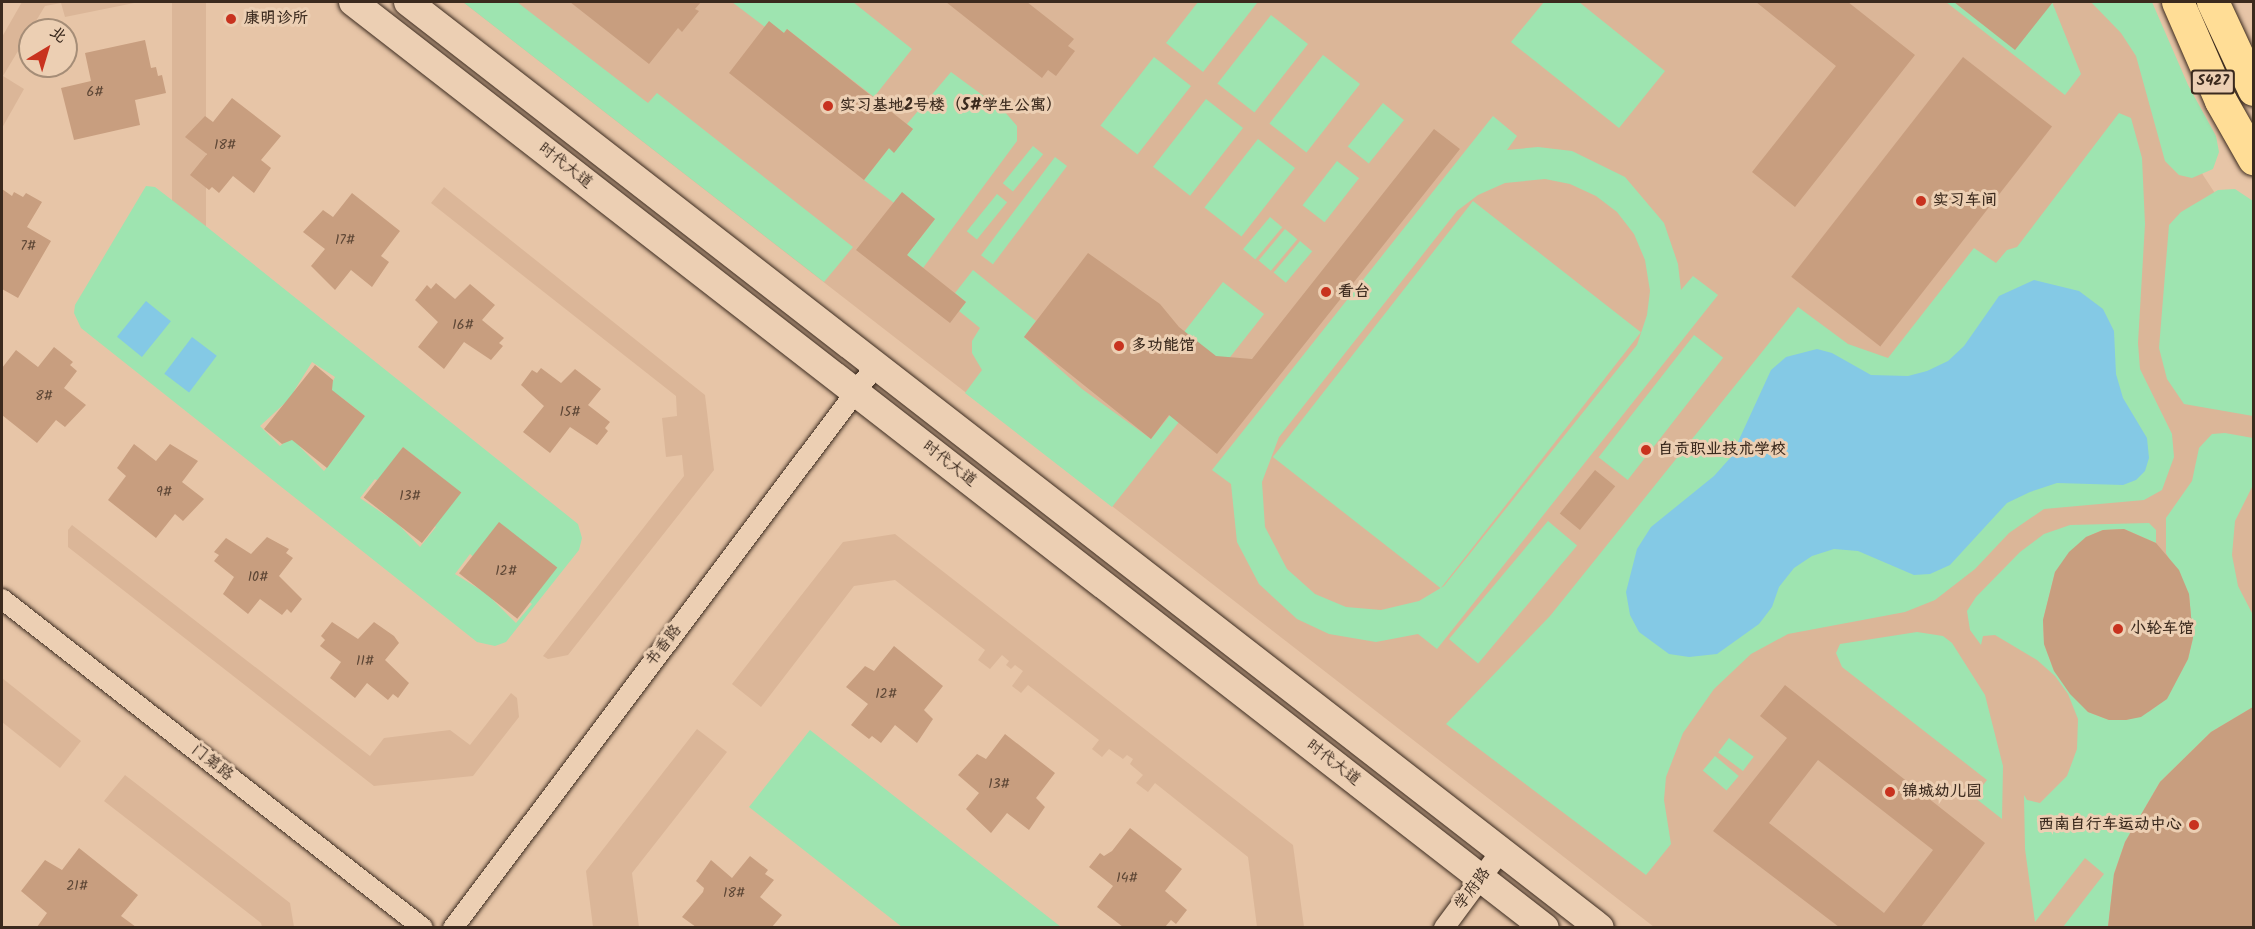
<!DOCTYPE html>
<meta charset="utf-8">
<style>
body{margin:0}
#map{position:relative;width:2255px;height:929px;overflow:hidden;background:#e7c5a7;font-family:Kalam,"LXGW WenKai TC",sans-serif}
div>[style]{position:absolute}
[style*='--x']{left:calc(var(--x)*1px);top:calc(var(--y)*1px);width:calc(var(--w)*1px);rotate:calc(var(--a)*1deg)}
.built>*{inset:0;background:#dbb698;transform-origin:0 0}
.green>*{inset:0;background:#9ee4b0;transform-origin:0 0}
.water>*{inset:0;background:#84c9e5;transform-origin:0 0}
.building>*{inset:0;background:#c89e7f;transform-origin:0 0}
.roads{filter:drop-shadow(0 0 2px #3b2a1e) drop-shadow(0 0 2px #3b2a1e)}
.street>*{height:20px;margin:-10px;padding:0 10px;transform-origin:10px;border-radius:10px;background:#eccfb3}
.secondary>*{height:28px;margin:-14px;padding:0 14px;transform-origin:14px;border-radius:14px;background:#eccfb3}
.primary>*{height:32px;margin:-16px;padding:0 16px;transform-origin:16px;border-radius:16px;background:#ffdd96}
.dots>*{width:16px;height:16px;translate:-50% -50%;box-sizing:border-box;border:3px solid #eccfb3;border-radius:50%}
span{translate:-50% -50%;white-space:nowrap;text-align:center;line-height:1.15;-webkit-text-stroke:6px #eccfb3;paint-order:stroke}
.number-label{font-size:14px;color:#5e4736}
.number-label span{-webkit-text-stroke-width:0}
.shield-label span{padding:2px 4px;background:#eccfb3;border:2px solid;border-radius:4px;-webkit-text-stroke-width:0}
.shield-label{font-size:15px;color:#3b2a1e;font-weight:700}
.poi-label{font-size:16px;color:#3b2a1e;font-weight:700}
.left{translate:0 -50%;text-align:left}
.right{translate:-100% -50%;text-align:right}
.street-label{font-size:16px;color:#3b2a1e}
.frame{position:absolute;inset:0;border:3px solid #3b2a1e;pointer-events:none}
.north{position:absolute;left:18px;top:18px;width:60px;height:60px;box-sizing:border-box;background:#eccfb3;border:2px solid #a58d77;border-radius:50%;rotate:38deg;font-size:16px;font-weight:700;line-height:24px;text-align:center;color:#3b2a1e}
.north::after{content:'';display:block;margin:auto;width:21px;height:27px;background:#c8321e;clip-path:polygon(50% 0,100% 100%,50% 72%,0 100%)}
</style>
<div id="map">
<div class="built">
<i style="clip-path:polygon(22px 2px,139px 2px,65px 17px,61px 3px,45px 6px,3px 76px,24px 89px,2px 128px,2px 37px)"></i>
<i style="left:172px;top:2px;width:34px;height:298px"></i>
<i style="clip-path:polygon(463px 2px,2122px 2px,2203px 175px,2253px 251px,2253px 927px,1654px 927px)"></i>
<i style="clip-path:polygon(444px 187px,705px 395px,714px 470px,568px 655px,548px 659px,543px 656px,684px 476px,682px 455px,666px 457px,662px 418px,677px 416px,676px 396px,431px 203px)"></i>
<i style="clip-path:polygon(72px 525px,370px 756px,384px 738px,450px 730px,470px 745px,511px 693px,517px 698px,519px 717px,473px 776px,374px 786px,68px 547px,68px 530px)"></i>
<i style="clip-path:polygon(895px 534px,1293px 845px,1304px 927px,1257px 927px,1248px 857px,1155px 783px,1148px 792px,1136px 783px,1143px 775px,1130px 764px,1133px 759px,1127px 755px,1123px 759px,1109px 749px,1102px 757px,1092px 749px,1099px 740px,1028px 685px,1021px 693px,1012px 686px,1023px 671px,1015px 665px,1011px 669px,1006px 665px,1009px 661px,1002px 655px,990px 669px,978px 660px,985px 650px,895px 580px,854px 586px,761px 707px,732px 684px,843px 542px)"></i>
<i style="clip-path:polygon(2px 678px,81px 741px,60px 768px,2px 722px)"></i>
<i style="clip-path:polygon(697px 729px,727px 752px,632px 873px,639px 927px,593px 927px,586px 871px)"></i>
<i style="clip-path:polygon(125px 775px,290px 903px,294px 927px,262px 927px,261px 923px,104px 801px)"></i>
</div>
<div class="green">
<i style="clip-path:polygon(463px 2px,517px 2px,648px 103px,657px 93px,853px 247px,824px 282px)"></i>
<i style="clip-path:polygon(732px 2px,853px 2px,912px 49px,874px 97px,787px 29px,784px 33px,765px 27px)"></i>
<i style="clip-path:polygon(1198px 2px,1257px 3px,1203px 72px,1166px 43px)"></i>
<i style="clip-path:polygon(1544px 2px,1579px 2px,1665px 71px,1619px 128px,1511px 42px)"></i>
<i style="clip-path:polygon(1946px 2px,1954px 2px,2015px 49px,2050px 5px,2045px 2px,2052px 2px,2081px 74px,2065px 95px)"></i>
<i style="clip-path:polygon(2091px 2px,2152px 2px,2188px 85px,2216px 136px,2219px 152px,2213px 169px,2192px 178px,2179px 175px,2165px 161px,2136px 56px,2121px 33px)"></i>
<i style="left:1271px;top:15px;width:47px;height:87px;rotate:38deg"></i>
<i style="left:1323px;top:55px;width:47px;height:87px;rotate:38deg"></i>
<i style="left:1154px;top:57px;width:47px;height:87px;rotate:38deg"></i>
<i style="clip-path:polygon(951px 72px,1004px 111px,1017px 126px,1017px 141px,923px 268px,907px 255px,935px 219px,902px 193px,894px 203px,864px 180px,889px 148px,894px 152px,913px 129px,907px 124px)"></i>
<i style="left:1206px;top:99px;width:47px;height:86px;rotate:38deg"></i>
<i style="left:1383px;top:103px;width:27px;height:56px;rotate:39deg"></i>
<i style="clip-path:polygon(2119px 113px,2131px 118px,2142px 158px,2145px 224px,2138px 343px,2140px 369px,2172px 434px,2174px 457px,2162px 490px,2144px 500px,2044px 509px,2009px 533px,1975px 569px,1935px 600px,1905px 612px,1788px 634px,1751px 654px,1714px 689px,1683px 733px,1666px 777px,1664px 800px,1671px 844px,1646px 875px,1446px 724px,1550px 616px,1798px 307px,1848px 344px,1888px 358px,1974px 248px,1996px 263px,2007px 250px,2017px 247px)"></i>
<i style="clip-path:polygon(evenodd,1493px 116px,1517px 136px,1507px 150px,1538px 147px,1572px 151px,1625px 177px,1664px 223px,1678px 264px,1681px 290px,1693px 276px,1718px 295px,1437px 649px,1418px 634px,1376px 642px,1329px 634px,1297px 619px,1259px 584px,1237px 542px,1231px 484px,1212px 470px,1493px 116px,1545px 179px,1570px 184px,1596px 196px,1617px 212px,1634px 234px,1645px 260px,1650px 291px,1647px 315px,1637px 345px,1444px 586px,1419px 601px,1381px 610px,1346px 607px,1315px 594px,1287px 569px,1265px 527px,1262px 482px,1279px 437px,1457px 211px,1478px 195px,1505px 183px,1545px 179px)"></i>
<i style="left:1258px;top:139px;width:47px;height:87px;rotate:38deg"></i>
<i style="left:1033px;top:146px;width:13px;height:48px;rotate:39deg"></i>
<i style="left:1055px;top:157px;width:15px;height:123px;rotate:37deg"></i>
<i style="left:1337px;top:161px;width:28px;height:56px;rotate:38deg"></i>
<i style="clip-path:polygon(evenodd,146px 186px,155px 187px,207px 227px,578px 524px,582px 538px,579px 550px,506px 642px,495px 646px,477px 642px,81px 328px,74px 313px,75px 305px,146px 186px,312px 362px,335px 377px,325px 398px,341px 397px,365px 416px,336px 448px,340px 451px,324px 471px,300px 447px,298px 432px,280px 446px,260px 426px,285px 403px,295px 410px,304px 399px,294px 391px,312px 362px,146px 186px,403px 447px,428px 467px,422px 475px,436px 473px,461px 493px,431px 523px,436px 527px,420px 547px,397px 523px,360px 498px,375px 479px,381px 483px,403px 447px,146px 186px,470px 554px,532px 604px,516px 623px,492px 599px,497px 592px,484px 592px,455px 574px,470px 554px)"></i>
<i style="clip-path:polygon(2235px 189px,2253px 201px,2253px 416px,2184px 404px,2167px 379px,2159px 348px,2169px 225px,2181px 212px,2218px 190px)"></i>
<i style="left:997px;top:194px;width:13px;height:48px;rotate:39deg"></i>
<i style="left:1473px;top:201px;width:213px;height:325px;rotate:38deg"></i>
<i style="left:1270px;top:217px;width:16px;height:42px;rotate:40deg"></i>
<i style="left:1285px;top:229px;width:16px;height:41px;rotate:40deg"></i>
<i style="left:1300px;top:241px;width:16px;height:41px;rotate:40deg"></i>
<i style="clip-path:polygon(973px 270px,1036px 321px,1024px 337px,1082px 389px,1151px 439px,1216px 357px,1184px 332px,1223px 282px,1264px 314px,1112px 507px,965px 393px,982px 370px,972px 353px,972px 341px,980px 328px,959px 311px,966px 302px,955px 293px)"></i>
<i style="left:1694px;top:335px;width:37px;height:155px;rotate:38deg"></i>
<i style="clip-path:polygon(2225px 433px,2253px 438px,2253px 485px,2235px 521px,2232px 555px,2238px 586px,2253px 615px,2253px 707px,2211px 732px,2160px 782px,2125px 842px,2114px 874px,2108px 927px,2063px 927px,2104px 874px,2085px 858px,2035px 922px,2025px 849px,2024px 795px,2027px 800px,2040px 803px,2067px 776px,2077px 749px,2078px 719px,2068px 694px,2055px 676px,2037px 660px,1995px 635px,1983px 636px,1981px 645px,1970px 630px,1967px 611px,1976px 597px,2020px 552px,2044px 534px,2070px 525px,2149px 523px,2156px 530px,2156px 543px,2124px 529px,2103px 530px,2086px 537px,2055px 572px,2043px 620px,2044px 644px,2054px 671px,2088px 712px,2109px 720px,2126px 720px,2150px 711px,2167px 698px,2188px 659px,2193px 638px,2189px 594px,2166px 553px,2166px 518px,2192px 481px,2199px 448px,2212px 434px)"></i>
<i style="left:1548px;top:521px;width:38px;height:154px;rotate:40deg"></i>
<i style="clip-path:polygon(1917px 632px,1943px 636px,1952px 643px,1985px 695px,2003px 766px,2002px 819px,1974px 797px,1987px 780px,1842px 667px,1836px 653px,1840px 644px)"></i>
<i style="clip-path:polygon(810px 730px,1061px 927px,902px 927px,749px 807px)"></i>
<i style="left:1729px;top:738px;width:31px;height:18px;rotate:37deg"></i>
<i style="left:1715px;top:756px;width:31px;height:19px;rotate:40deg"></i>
</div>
<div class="water">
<i style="clip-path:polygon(2034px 280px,2079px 291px,2103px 309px,2114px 331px,2116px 374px,2123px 398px,2147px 438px,2149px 458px,2145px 471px,2136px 480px,2123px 485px,2057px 483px,2030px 492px,2007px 503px,1950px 565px,1930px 574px,1914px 575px,1858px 551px,1834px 549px,1812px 556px,1794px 568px,1779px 587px,1772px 607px,1759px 624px,1717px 654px,1689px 657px,1669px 654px,1639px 632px,1630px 615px,1626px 592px,1637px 549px,1651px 527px,1714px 476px,1731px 457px,1771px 370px,1786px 357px,1817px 349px,1832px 353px,1871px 375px,1908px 376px,1927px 371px,1948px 361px,1964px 346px,1999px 296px)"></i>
<i style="left:146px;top:301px;width:32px;height:46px;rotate:39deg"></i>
<i style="left:192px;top:337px;width:31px;height:46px;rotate:37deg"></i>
</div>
<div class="building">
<i style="clip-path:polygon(570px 2px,701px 2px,695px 9px,699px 11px,682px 32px,678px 28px,649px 64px)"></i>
<i style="clip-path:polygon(946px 2px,1027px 2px,1074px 39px,1068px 46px,1075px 51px,1056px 76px,1048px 70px,1042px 78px)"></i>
<i style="clip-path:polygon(1756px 2px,1848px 2px,1915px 55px,1795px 207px,1752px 172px,1836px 66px)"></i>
<i style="clip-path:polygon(1954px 2px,2053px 2px,2015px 50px)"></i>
<i style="clip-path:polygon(769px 21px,784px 33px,787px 29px,913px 129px,894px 153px,889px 148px,864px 180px,729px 73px)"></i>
<i style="clip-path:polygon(145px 40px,151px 68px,156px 67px,158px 76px,162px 75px,166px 93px,135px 100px,140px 125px,74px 140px,61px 88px,91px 81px,85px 53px)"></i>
<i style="left:1963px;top:57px;width:113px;height:279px;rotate:38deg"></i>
<i style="clip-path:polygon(232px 98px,281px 136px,261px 160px,271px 168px,254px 193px,233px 176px,219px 193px,212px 187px,209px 190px,190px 175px,207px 154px,185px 137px,205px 116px,213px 122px)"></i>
<i style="clip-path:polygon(1434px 129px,1460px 149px,1217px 454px,1169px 415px,1151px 439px,1024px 337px,1088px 253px,1160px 304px,1179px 327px,1216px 356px,1252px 359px)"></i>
<i style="clip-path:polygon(2px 189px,12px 196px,14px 192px,23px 197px,26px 193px,42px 202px,27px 227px,51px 241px,18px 298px,2px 289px)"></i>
<i style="clip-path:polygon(902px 192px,935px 219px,907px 255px,966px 302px,950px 323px,856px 250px)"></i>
<i style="clip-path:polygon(352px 193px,400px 231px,381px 256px,389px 262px,372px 287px,351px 270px,335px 290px,311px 266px,325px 249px,303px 232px,323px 210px,333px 217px)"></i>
<i style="clip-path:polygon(436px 283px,455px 299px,470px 284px,495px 305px,482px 320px,504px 338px,499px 343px,503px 346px,491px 360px,464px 342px,444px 369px,418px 347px,438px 322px,415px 300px,427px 285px,431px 289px)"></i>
<i style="clip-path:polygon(54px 347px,73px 362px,70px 365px,77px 371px,64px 388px,86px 405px,65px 427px,56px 420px,37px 443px,2px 415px,2px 368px,16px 350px,38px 367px)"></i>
<i style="clip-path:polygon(315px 365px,333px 380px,332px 390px,365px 416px,327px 468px,292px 440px,282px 444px,264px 429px)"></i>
<i style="clip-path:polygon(541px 368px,561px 383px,575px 369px,601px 389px,588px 405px,610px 422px,605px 428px,608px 431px,597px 445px,570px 427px,550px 453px,523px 432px,544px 406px,521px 385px,532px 370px,537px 373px)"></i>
<i style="clip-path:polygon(134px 444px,156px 461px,170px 444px,198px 461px,182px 482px,204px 499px,183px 521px,175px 514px,156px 538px,108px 500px,126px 476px,117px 468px)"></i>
<i style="left:403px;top:447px;width:74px;height:64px;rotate:38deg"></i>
<i style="left:1595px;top:470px;width:26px;height:56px;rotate:39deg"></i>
<i style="left:499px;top:522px;width:74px;height:65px;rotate:38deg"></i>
<i style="clip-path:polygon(2124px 529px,2156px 543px,2179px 570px,2189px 594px,2193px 638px,2188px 659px,2167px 699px,2141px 717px,2126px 720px,2109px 720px,2088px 712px,2070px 694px,2054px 671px,2044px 644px,2043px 620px,2055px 572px,2069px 552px,2086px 537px,2103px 530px)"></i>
<i style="clip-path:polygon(267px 537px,289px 549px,286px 553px,293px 558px,279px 576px,302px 599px,291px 613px,287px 609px,282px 615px,260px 599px,248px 614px,223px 594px,234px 577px,214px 561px,219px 555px,214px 552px,226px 538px,251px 554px)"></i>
<i style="clip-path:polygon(332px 622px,358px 639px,374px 622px,394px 636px,399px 643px,385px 660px,409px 683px,398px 698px,393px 694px,388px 700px,367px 683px,355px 698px,330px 678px,341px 662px,320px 646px,325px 640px,321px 636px)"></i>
<i style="clip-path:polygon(894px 646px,943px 686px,924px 710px,933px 719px,917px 743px,895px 725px,881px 743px,872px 736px,869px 739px,851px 725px,868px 704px,846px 687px,865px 666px,874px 671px)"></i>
<i style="clip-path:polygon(evenodd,1785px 685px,1985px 843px,1921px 927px,1839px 927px,1713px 831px,1787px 738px,1760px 716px,1785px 685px,1818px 760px,1933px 850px,1884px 913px,1769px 823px,1818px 760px)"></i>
<i style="clip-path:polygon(2253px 707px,2253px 927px,2108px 927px,2114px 874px,2125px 842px,2160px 782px,2211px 732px)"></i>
<i style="clip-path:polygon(1005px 734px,1055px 773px,1036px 798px,1045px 807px,1029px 830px,1007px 813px,991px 833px,966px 809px,979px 793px,958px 775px,977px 754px,986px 759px)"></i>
<i style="clip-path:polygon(1130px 828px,1182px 869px,1165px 891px,1187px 910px,1176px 924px,1171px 920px,1165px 927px,1123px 927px,1097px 907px,1113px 886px,1089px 867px,1100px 853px,1104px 856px,1112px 851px)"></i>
<i style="clip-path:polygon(79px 848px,138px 895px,121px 916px,136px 927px,37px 927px,47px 913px,21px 891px,45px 860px,62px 870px)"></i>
<i style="clip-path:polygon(750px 856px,768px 870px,765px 874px,774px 880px,760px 897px,782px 915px,772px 927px,696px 927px,682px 917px,703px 892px,704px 888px,696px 881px,711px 860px,732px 878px)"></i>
</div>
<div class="roads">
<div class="street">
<i style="--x:2;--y:599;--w:534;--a:38.01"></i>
<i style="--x:453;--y:928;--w:704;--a:-53.08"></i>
<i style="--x:1444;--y:928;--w:96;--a:-53.5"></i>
</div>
<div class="secondary">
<i style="--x:353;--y:2;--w:1509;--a:37.84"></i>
<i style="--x:408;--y:2;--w:1509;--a:37.84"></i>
</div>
<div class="primary">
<i style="--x:2178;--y:2;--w:108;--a:66.5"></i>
<i style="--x:2221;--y:101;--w:67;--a:60.4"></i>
<i style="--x:2213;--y:2;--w:97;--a:65"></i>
</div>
</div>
<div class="dots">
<i style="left:231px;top:19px;background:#c8321e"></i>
<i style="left:828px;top:106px;background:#c8321e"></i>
<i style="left:1921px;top:201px;background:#c8321e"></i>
<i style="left:1326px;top:292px;background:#c8321e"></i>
<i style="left:1119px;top:346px;background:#c8321e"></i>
<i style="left:1646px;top:450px;background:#c8321e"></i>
<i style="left:2118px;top:629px;background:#c8321e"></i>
<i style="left:1890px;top:792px;background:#c8321e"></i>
<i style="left:2194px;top:825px;background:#c8321e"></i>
</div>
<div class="number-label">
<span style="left:95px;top:92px">6#</span>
<span style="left:225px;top:145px">18#</span>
<span style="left:345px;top:240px">17#</span>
<span style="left:28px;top:246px">7#</span>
<span style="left:463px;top:325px">16#</span>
<span style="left:44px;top:396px">8#</span>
<span style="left:570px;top:412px">15#</span>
<span style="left:164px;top:492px">9#</span>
<span style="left:410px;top:496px">13#</span>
<span style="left:506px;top:571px">12#</span>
<span style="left:258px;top:577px">10#</span>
<span style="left:365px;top:661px">11#</span>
<span style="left:886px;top:694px">12#</span>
<span style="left:999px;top:784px">13#</span>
<span style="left:1127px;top:878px">14#</span>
<span style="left:77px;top:886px">21#</span>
<span style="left:734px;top:893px">18#</span>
</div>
<div class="shield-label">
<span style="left:2213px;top:82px">S427</span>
</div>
<div class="poi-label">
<span class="left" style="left:244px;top:19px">康明诊所</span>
<span class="left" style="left:840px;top:106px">实习基地2号楼（5#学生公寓）</span>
<span class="left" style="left:1933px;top:201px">实习车间</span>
<span class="left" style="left:1338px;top:292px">看台</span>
<span class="left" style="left:1131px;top:346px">多功能馆</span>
<span class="left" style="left:1658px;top:450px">自贡职业技术学校</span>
<span class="left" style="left:2130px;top:629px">小轮车馆</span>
<span class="left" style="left:1902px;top:792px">锦城幼儿园</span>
<span class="right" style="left:2182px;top:825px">西南自行车运动中心</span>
</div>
<div class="street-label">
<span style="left:565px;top:166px;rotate:38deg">时代大道</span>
<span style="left:949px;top:464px;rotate:38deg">时代大道</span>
<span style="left:664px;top:646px;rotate:-53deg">书香路</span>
<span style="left:212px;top:763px;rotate:38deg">门第路</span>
<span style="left:1333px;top:763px;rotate:38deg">时代大道</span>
<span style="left:1473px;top:889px;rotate:-53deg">学府路</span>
</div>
<div class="frame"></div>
<div class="north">北</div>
</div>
